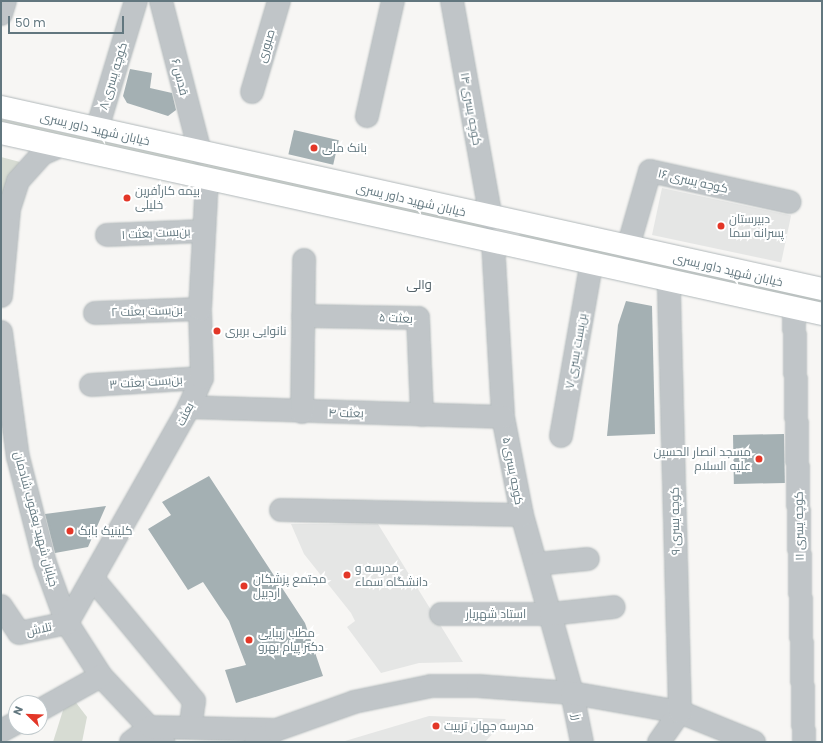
<!DOCTYPE html>
<meta charset="utf-8">
<style>
body{margin:0}
#map{position:relative;width:823px;height:743px;overflow:hidden;background:#f7f6f4;font-family:Poppins,Cairo,sans-serif}
div>[style]{position:absolute}
[style*='--x']{left:calc(var(--x)*1px);top:calc(var(--y)*1px);width:calc(var(--w)*1px);rotate:calc(var(--a)*1deg)}
.built>*{inset:0;background:#e5e6e5;transform-origin:0 0}
.green>*{inset:0;background:#d7dcd3;transform-origin:0 0}
.building>*{inset:0;background:#a4b0b3;transform-origin:0 0}
.roads{filter:drop-shadow(0 0 1px #b1b8ba) drop-shadow(0 0 1px #b1b8ba)}
.minor>*{height:22px;margin:-11px;padding:0 11px;transform-origin:11px;border-radius:11px;background:#c0c5c8}
.major>*{height:22px;margin:-11px;padding:0 11px;transform-origin:11px;border-radius:11px;background:#fff}
.dots>*{width:11px;height:11px;translate:-50% -50%;box-sizing:border-box;border:2px solid #fff;border-radius:50%}
span{translate:-50% -50%;white-space:nowrap;text-align:center;line-height:1.15;-webkit-text-stroke:4px #fff;paint-order:stroke}
.street-label{font-size:12px;color:#62777f}
.poi-label{font-size:12px;color:#62777f}
.left{translate:0 -50%;text-align:left}
.right{translate:-100% -50%;text-align:right}
.neighbourhood-label{font-size:13px;color:#54636a}
.frame{position:absolute;inset:0;border:2px solid #62777f;pointer-events:none}
.north{position:absolute;left:8px;top:695px;width:40px;height:40px;box-sizing:border-box;background:#fff;border:1px solid #c0c9cc;border-radius:50%;rotate:293deg;font-size:11px;font-weight:700;line-height:16px;text-align:center;color:#62777f}
.north::after{content:'';display:block;margin:auto;width:14px;height:18px;background:#e33728;clip-path:polygon(50% 0,100% 100%,50% 72%,0 100%)}
.scale{position:absolute;left:8px;top:16px;width:116px;height:18px;box-sizing:border-box;border:2px solid #62777f;border-top:0;padding-left:5px;font-size:12px;line-height:14px;white-space:nowrap;color:#62777f;-webkit-text-stroke:3px #fff;paint-order:stroke}
</style>
<div id="map">
<div class="built">
<i style="left:662px;top:188px;width:132px;height:48px;rotate:12deg"></i>
<i style="clip-path:polygon(291px 524px,378px 524px,463px 662px,419px 663px,381px 673px,347px 627px,355px 621px,351px 613px,304px 554px)"></i>
<i style="clip-path:polygon(429px 716px,506px 719px,485px 742px,345px 741px)"></i>
</div>
<div class="green">
<i style="clip-path:polygon(1px 119px,479px 223px,485px 228px,481px 230px,56px 136px,1px 122px)"></i>
<i style="clip-path:polygon(1px 157px,20px 162px,11px 175px,2px 221px)"></i>
<i style="left:520px;top:233px;width:309px;height:7px;rotate:12deg"></i>
<i style="clip-path:polygon(74px 700px,87px 717px,82px 742px,53px 742px,65px 704px)"></i>
</div>
<div class="building">
<i style="clip-path:polygon(130px 69px,152px 73px,150px 88px,172px 93px,176px 110px,168px 116px,127px 103px,123px 96px)"></i>
<i style="left:294px;top:130px;width:46px;height:25px;rotate:13deg"></i>
<i style="clip-path:polygon(626px 301px,652px 306px,655px 434px,607px 436px,618px 325px)"></i>
<i style="left:784px;top:434px;width:49px;height:51px;rotate:89deg"></i>
<i style="clip-path:polygon(209px 476px,305px 623px,323px 676px,236px 703px,225px 670px,246px 665px,229px 621px,203px 582px,188px 590px,148px 529px,171px 515px,162px 502px)"></i>
<i style="clip-path:polygon(106px 506px,88px 547px,55px 553px,45px 514px)"></i>
</div>
<div class="roads">
<div class="minor">
<i style="--x:161;--y:1;--w:156;--a:75.5"></i>
<i style="--x:452;--y:1;--w:220;--a:79.8"></i>
<i style="--x:1;--y:14;--w:14;--a:-73"></i>
<i style="--x:252;--y:92;--w:95;--a:-73.5"></i>
<i style="--x:367;--y:116;--w:118;--a:-77.3"></i>
<i style="--x:97;--y:129;--w:134;--a:-73.1"></i>
<i style="--x:107;--y:235;--w:97;--a:-2.4"></i>
<i style="--x:493;--y:242;--w:175;--a:86.7"></i>
<i style="--x:503;--y:417;--w:100;--a:79"></i>
<i style="--x:522;--y:515;--w:185;--a:74.3"></i>
<i style="--x:572;--y:693;--w:50;--a:78.5"></i>
<i style="--x:628;--y:247;--w:79;--a:-73.9"></i>
<i style="--x:650;--y:171;--w:143;--a:12.5"></i>
<i style="--x:1;--y:296;--w:87;--a:-84.7"></i>
<i style="--x:9;--y:209;--w:29;--a:-72"></i>
<i style="--x:18;--y:181;--w:36;--a:-48"></i>
<i style="--x:42;--y:154;--w:17;--a:-24"></i>
<i style="--x:794;--y:309;--w:433;--a:88.7"></i>
<i style="--x:95;--y:313;--w:105;--a:-2.2"></i>
<i style="--x:303;--y:316;--w:115;--a:1"></i>
<i style="--x:418;--y:318;--w:97;--a:87.6"></i>
<i style="--x:1;--y:332;--w:126;--a:82.3"></i>
<i style="--x:18;--y:457;--w:109;--a:75.7"></i>
<i style="--x:45;--y:563;--w:64;--a:69.9"></i>
<i style="--x:67;--y:623;--w:63;--a:57.3"></i>
<i style="--x:101;--y:676;--w:91;--a:46.8"></i>
<i style="--x:91;--y:385;--w:111;--a:-3.6"></i>
<i style="--x:189;--y:407;--w:314;--a:1.8"></i>
<i style="--x:302;--y:412;--w:152;--a:-89.2"></i>
<i style="--x:561;--y:436;--w:173;--a:-80"></i>
<i style="--x:281;--y:510;--w:241;--a:1.2"></i>
<i style="--x:537;--y:564;--w:51;--a:-5.6"></i>
<i style="--x:94;--y:580;--w:157;--a:50.4"></i>
<i style="--x:194;--y:701;--w:27;--a:98"></i>
<i style="--x:1;--y:606;--w:32;--a:56"></i>
<i style="--x:19;--y:633;--w:49;--a:-11.8"></i>
<i style="--x:67;--y:623;--w:248;--a:-60.5"></i>
<i style="--x:189;--y:407;--w:32;--a:-66"></i>
<i style="--x:202;--y:378;--w:69;--a:-91.7"></i>
<i style="--x:200;--y:309;--w:130;--a:-86.9"></i>
<i style="--x:441;--y:614;--w:110;--a:0"></i>
<i style="--x:551;--y:614;--w:63;--a:-6.3"></i>
<i style="--x:40;--y:710;--w:70;--a:-29.1"></i>
<i style="--x:1;--y:731;--w:17;--a:-28"></i>
<i style="--x:131;--y:742;--w:25;--a:-37"></i>
<i style="--x:151;--y:727;--w:125;--a:1.4"></i>
<i style="--x:256;--y:742;--w:23;--a:-31"></i>
<i style="--x:276;--y:730;--w:83;--a:-19.7"></i>
<i style="--x:354;--y:702;--w:79;--a:-11.7"></i>
<i style="--x:431;--y:686;--w:47;--a:0"></i>
<i style="--x:478;--y:686;--w:94;--a:4.3"></i>
<i style="--x:572;--y:693;--w:110;--a:10"></i>
<i style="--x:680;--y:712;--w:80;--a:22.1"></i>
<i style="--x:659;--y:742;--w:37;--a:-55"></i>
<i style="--x:680;--y:712;--w:429;--a:-91.5"></i>
</div>
<div class="major">
<i style="--x:1;--y:107;--w:841;--a:12.5"></i>
<i style="--x:1;--y:133;--w:841;--a:12.43"></i>
</div>
</div>
<div class="dots">
<i style="left:314px;top:148px;background:#e33728"></i>
<i style="left:127px;top:198px;background:#e33728"></i>
<i style="left:721px;top:226px;background:#e33728"></i>
<i style="left:217px;top:331px;background:#e33728"></i>
<i style="left:759px;top:459px;background:#e33728"></i>
<i style="left:70px;top:531px;background:#e33728"></i>
<i style="left:347px;top:575px;background:#e33728"></i>
<i style="left:244px;top:586px;background:#e33728"></i>
<i style="left:249px;top:640px;background:#e33728"></i>
<i style="left:436px;top:726px;background:#e33728"></i>
</div>
<div class="street-label">
<span style="left:266px;top:46px;rotate:-73deg">صبوری</span>
<span style="left:113px;top:76px;rotate:-73deg">کوچه یسری ۸</span>
<span style="left:180px;top:77px;rotate:76deg">قدس ۶</span>
<span style="left:471px;top:109px;rotate:80deg">کوچه یسری ۱۴</span>
<span style="left:95px;top:129px;rotate:13deg">خیابان شهید داور یسری</span>
<span style="left:693px;top:181px;rotate:13deg">کوچه یسری ۱۶</span>
<span style="left:411px;top:200px;rotate:13deg">خیابان شهید داور یسری</span>
<span style="left:156px;top:233px;rotate:-3deg">بن‌بست بعثت ۱</span>
<span style="left:728px;top:270px;rotate:13deg">خیابان شهید داور یسری</span>
<span style="left:147px;top:311px;rotate:-2deg">بن‌بست بعثت ۲</span>
<span style="left:396px;top:318px;rotate:3deg">بعثت ۵</span>
<span style="left:576px;top:351px;rotate:-80deg">بن‌بست یسری ۷</span>
<span style="left:146px;top:382px;rotate:-4deg">بن‌بست بعثت ۳</span>
<span style="left:346px;top:413px;rotate:1deg">بعثت ۴</span>
<span style="left:185px;top:414px;rotate:-63deg">بعثت</span>
<span style="left:513px;top:471px;rotate:79deg">کوچه یسری ۵</span>
<span style="left:36px;top:519px;rotate:75deg">خیابان شهید یعقوب شادمان</span>
<span style="left:675px;top:521px;rotate:-91deg">کوچه یسری ۹</span>
<span style="left:799px;top:526px;rotate:-91deg">کوچه یسری ۱۱</span>
<span style="left:496px;top:614px">استاد شهریار</span>
<span style="left:39px;top:629px;rotate:-12deg">تلاش</span>
<span style="left:577px;top:717px;rotate:78deg">رز</span>
</div>
<div class="poi-label">
<span class="left" style="left:322px;top:148px">بانک ملی</span>
<span class="left" style="left:135px;top:198px">بیمه کارآفرین<br>خلیلی</span>
<span class="left" style="left:729px;top:226px">دبیرستان<br>پسرانه سما</span>
<span class="left" style="left:225px;top:331px">نانوایی بربری</span>
<span class="right" style="left:751px;top:459px">مسجد انصار الحسین<br>علیه السلام</span>
<span class="left" style="left:78px;top:531px">کلینیک بابک</span>
<span class="left" style="left:355px;top:575px">مدرسه و<br>دانشگاه سماء</span>
<span class="left" style="left:253px;top:586px">مجتمع پزشکان<br>اردبیل</span>
<span class="left" style="left:258px;top:640px">مطب زیبایی<br>دکتر پیام بهرو</span>
<span class="left" style="left:444px;top:726px">مدرسه جهان تربیت</span>
</div>
<div class="neighbourhood-label">
<span style="left:419px;top:285px">والی</span>
</div>
<div class="frame"></div>
<div class="north">N</div>
<div class="scale">50 m</div>
</div>
